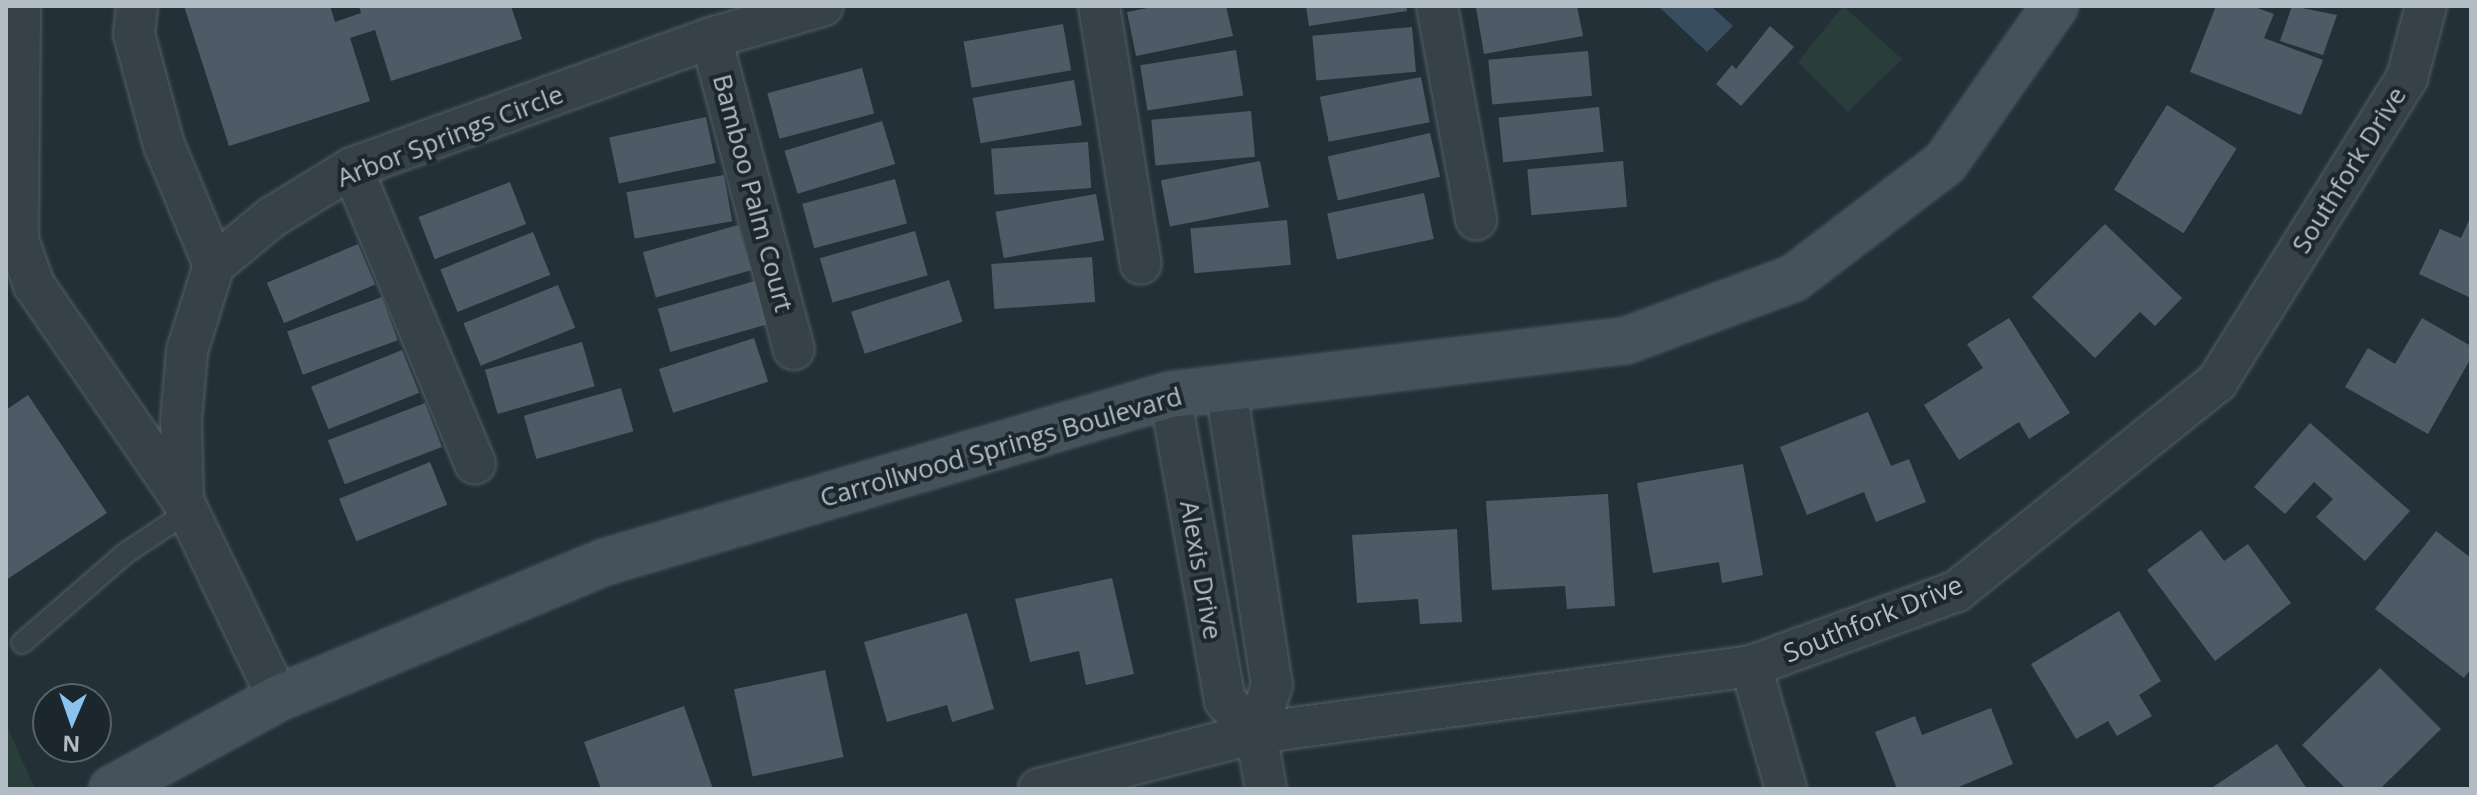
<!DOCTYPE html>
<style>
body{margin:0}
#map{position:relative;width:2477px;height:795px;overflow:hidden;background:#233038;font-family:"Open Sans",sans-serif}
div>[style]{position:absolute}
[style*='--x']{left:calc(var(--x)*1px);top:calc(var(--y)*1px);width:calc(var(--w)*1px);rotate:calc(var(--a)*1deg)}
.green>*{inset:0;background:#293e3b}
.water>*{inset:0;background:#384e5e}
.building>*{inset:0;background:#4e5b66;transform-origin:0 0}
.roads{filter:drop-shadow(0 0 2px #545f66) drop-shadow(0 0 2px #545f66)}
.lane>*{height:20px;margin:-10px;padding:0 10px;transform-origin:10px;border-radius:10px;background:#364148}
.street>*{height:40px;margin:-20px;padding:0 20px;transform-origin:20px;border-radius:20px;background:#364148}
.secondary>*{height:44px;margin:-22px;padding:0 22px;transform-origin:22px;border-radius:22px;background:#45515b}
span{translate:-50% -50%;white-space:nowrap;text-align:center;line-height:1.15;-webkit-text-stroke:8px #1c262d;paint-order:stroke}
.street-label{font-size:26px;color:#b1bcc4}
.frame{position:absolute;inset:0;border:8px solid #b1bcc4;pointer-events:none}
.north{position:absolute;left:32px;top:683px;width:80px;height:80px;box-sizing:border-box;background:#1c262d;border:2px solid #586269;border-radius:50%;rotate:182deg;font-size:22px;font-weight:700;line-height:32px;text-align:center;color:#b1bcc4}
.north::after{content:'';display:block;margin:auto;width:28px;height:36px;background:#8bc3ef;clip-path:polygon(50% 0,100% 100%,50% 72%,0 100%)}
</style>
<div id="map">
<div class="green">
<i style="clip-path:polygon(1843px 6px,1902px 59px,1848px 112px,1798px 62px)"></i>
<i style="clip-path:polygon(6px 723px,35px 789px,6px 789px)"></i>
</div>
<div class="water">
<i style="clip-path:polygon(1658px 6px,1711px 6px,1733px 26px,1707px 52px)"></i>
</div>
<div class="building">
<i style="clip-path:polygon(184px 6px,330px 6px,335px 22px,361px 13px,359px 6px,511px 6px,522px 39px,391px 81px,375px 30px,350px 38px,370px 101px,229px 146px)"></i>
<i style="clip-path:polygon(1157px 6px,1226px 6px,1233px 36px,1136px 56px,1127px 12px)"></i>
<i style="clip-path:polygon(1306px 6px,1406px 6px,1407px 11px,1309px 26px)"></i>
<i style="clip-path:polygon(1577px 6px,1583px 36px,1484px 54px,1476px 8px)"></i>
<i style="clip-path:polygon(2216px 6px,2252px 6px,2274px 14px,2264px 38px,2323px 60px,2301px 115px,2190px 72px)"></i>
<i style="clip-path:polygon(2292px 6px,2337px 15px,2323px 55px,2280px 41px)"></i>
<i style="left:1063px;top:24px;width:47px;height:101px;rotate:80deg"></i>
<i style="clip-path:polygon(1770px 26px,1794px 47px,1741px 106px,1716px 84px,1732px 65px,1736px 69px)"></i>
<i style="left:1412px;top:27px;width:45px;height:100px;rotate:85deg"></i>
<i style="left:1236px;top:50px;width:46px;height:97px;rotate:81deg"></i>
<i style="left:1588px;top:51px;width:45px;height:100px;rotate:85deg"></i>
<i style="left:862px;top:68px;width:47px;height:98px;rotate:75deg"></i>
<i style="left:1421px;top:77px;width:46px;height:103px;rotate:79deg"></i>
<i style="left:1074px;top:80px;width:46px;height:103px;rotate:80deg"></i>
<i style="left:2167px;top:105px;width:82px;height:100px;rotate:32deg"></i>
<i style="left:1599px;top:107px;width:45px;height:101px;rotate:84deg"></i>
<i style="left:1251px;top:111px;width:46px;height:100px;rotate:85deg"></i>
<i style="left:706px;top:117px;width:47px;height:99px;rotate:78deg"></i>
<i style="left:882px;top:121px;width:45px;height:102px;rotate:73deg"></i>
<i style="left:1430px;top:133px;width:45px;height:105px;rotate:77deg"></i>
<i style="left:1088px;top:142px;width:46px;height:97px;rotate:86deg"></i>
<i style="left:1260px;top:161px;width:47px;height:101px;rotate:79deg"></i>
<i style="left:1623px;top:161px;width:46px;height:96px;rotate:85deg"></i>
<i style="left:724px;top:175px;width:47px;height:99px;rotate:80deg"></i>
<i style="left:895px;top:179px;width:46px;height:96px;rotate:75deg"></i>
<i style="left:510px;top:182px;width:45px;height:98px;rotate:69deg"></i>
<i style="left:1424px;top:193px;width:47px;height:99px;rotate:78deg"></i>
<i style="left:1096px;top:194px;width:47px;height:102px;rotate:80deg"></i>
<i style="clip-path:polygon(2471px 216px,2471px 298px,2419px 274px,2440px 229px,2461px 238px)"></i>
<i style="left:1287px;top:220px;width:45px;height:97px;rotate:85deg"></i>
<i style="clip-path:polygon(2105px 224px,2182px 298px,2155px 326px,2140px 312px,2095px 358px,2032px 297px)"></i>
<i style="left:738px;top:225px;width:47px;height:99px;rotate:74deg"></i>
<i style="left:915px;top:231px;width:46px;height:99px;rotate:74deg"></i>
<i style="left:533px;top:232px;width:46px;height:100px;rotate:68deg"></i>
<i style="left:358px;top:244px;width:44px;height:99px;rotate:67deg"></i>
<i style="left:1092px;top:257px;width:45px;height:101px;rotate:86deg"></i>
<i style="left:949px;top:280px;width:44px;height:103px;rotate:72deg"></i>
<i style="left:755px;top:281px;width:45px;height:101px;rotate:74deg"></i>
<i style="left:558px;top:285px;width:46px;height:102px;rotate:68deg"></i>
<i style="left:382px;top:297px;width:46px;height:101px;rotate:70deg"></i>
<i style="clip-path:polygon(2009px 318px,2070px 413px,2029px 439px,2019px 422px,1959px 460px,1924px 405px,1983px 368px,1967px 344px)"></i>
<i style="clip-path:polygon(2422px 318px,2471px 346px,2471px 358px,2428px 434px,2345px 387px,2368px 348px,2395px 364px)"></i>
<i style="left:754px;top:338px;width:46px;height:100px;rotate:72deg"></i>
<i style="left:582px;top:342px;width:46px;height:101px;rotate:74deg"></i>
<i style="left:402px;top:350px;width:46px;height:98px;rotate:68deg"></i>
<i style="left:621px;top:388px;width:45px;height:101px;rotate:74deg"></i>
<i style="clip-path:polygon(28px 395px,107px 513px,6px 580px,6px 410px)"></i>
<i style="left:425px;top:403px;width:47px;height:104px;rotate:69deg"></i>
<i style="clip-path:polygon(1868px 412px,1891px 466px,1909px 459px,1926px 502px,1876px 522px,1864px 492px,1807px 515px,1780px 447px)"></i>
<i style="clip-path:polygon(2310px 423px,2410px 511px,2365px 561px,2316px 517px,2333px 499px,2314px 482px,2285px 514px,2254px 487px)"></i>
<i style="left:430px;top:462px;width:46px;height:98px;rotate:68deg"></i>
<i style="clip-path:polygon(1743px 464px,1763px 575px,1722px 583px,1719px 562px,1653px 573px,1637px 483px)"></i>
<i style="clip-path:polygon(1608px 494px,1615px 606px,1567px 609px,1565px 586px,1492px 590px,1486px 501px)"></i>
<i style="clip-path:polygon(1457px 529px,1462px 622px,1420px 624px,1418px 599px,1357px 603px,1352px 535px)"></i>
<i style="clip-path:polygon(2201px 530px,2224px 561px,2248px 544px,2291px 603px,2215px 661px,2147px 570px)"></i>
<i style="clip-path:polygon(2436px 531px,2471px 558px,2471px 669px,2464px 678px,2375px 609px)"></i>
<i style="clip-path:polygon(1112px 578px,1134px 674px,1086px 685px,1079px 651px,1030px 662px,1015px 599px)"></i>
<i style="clip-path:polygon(2119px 611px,2161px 681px,2139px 695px,2152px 716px,2117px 736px,2108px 721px,2076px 739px,2031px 664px)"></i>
<i style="clip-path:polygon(967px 613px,994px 709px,952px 722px,947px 705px,887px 722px,864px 642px)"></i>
<i style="clip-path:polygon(2380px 668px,2441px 729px,2380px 789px,2346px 789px,2302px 745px)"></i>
<i style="left:825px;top:670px;width:89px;height:93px;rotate:78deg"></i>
<i style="clip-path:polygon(684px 706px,713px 789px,601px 789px,584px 742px)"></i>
<i style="clip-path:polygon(1991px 708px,2013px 764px,1954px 789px,1897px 789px,1875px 732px,1915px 716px,1922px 735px)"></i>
<i style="clip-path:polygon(2277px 744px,2307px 789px,2210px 789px)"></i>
</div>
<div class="roads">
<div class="lane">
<i style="--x:22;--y:643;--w:138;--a:-40.9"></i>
<i style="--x:126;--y:553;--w:76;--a:-33.7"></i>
</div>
<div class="street">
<i style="--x:20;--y:6;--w:234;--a:90.5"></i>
<i style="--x:18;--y:240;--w:48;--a:70.4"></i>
<i style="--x:34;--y:285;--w:262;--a:55.4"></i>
<i style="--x:137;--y:6;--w:28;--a:96"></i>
<i style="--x:134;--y:34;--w:115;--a:74.9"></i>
<i style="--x:164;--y:145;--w:130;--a:67.4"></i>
<i style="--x:1099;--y:6;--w:261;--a:80.8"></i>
<i style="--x:1437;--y:6;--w:217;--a:79.6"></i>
<i style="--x:711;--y:38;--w:322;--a:75.1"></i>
<i style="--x:352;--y:168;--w:320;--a:67.4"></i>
<i style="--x:1226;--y:389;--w:300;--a:81.2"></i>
<i style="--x:1272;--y:685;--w:51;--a:108.4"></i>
<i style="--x:1256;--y:733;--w:57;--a:79.9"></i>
<i style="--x:1170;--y:395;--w:311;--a:79.8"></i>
<i style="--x:1225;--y:701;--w:45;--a:45.9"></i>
<i style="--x:1751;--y:666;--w:128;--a:74.1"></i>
<i style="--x:278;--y:698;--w:219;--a:-115.7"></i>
<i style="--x:183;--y:501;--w:81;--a:-91.4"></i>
<i style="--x:181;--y:420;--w:69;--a:-85"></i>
<i style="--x:187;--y:351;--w:90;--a:-72.6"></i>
<i style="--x:214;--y:265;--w:75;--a:-39.6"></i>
<i style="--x:272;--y:217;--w:94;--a:-31.5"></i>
<i style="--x:352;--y:168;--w:382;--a:-19.9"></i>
<i style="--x:711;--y:38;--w:116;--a:-16.1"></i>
<i style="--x:1039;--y:789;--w:224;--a:-14.5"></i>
<i style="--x:1256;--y:733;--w:500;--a:-7.7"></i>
<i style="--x:1751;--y:666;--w:219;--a:-20"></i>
<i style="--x:1957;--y:591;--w:334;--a:-38.8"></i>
<i style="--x:2217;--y:382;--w:358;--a:-58"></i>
<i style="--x:2407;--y:78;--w:74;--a:-75.2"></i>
</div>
<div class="secondary">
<i style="--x:112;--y:789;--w:189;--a:-28.7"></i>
<i style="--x:278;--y:698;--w:354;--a:-22.6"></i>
<i style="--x:605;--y:562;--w:589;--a:-16.47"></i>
<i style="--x:1170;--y:395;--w:458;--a:-6.8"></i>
<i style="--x:1625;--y:341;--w:180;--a:-20.4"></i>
<i style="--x:1794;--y:278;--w:190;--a:-37.3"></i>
<i style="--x:1945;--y:163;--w:192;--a:-55"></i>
</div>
</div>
<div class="street-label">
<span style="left:450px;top:136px;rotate:-21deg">Arbor Springs Circle</span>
<span style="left:2349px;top:170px;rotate:-58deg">Southfork Drive</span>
<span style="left:753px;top:193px;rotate:75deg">Bamboo Palm Court</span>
<span style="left:1001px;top:447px;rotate:-16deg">Carrollwood Springs Boulevard</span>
<span style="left:1201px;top:570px;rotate:80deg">Alexis Drive</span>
<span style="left:1873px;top:619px;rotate:-22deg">Southfork Drive</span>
</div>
<div class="frame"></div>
<div class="north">N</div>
</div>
